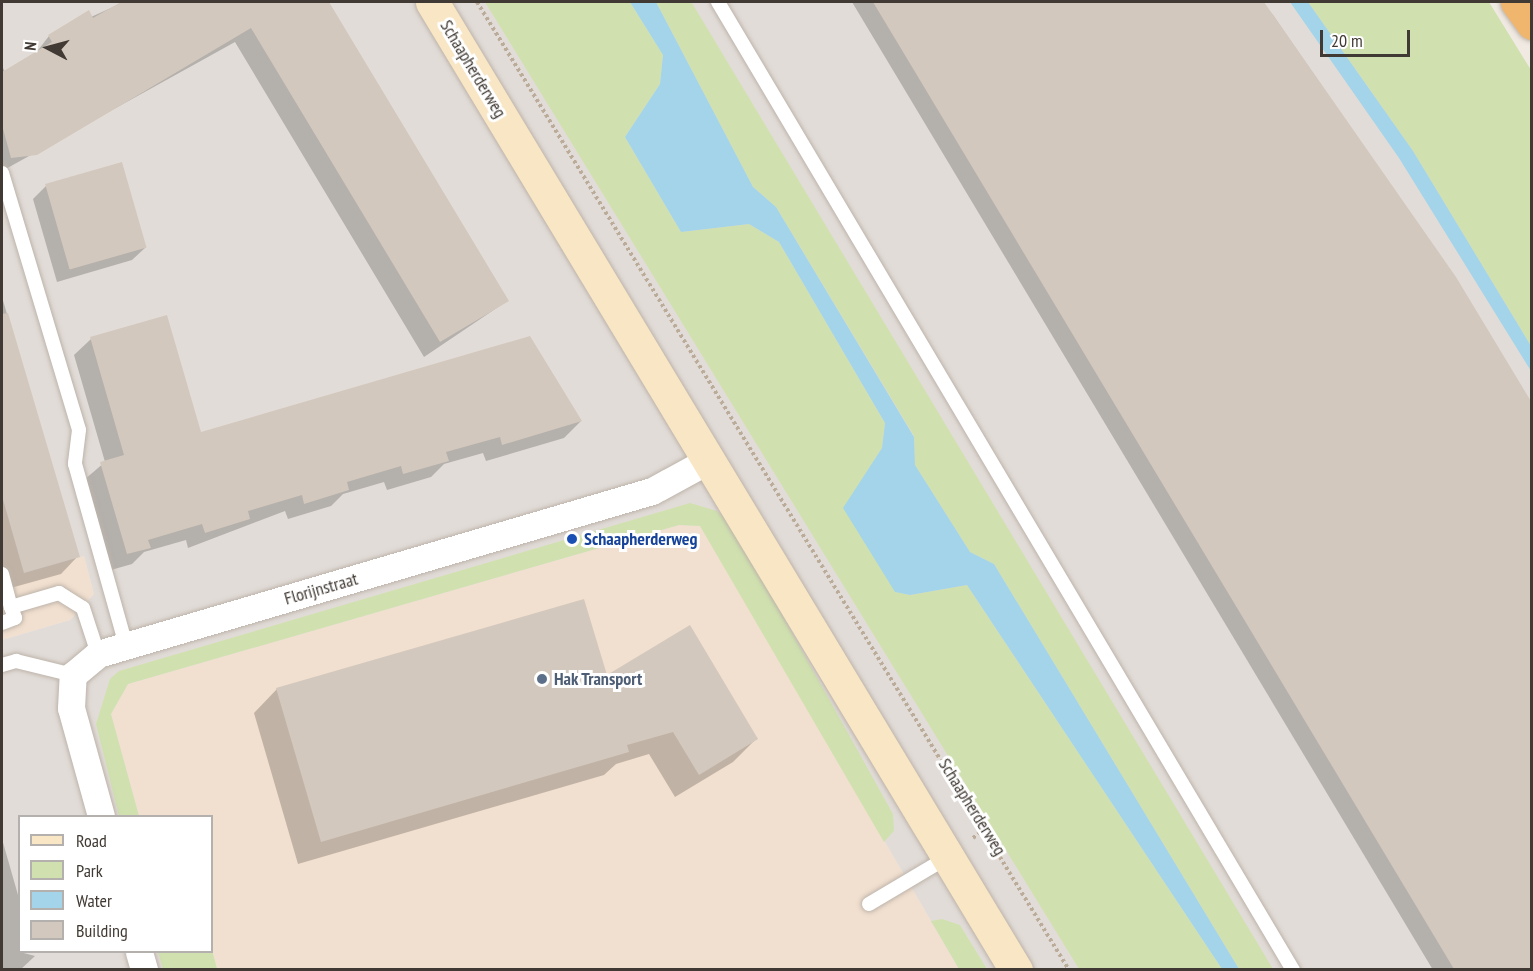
<!DOCTYPE html>
<style>
body{margin:0}
#map{position:relative;width:1533px;height:971px;overflow:hidden;background:#f0eae3;font-family:"PT Sans Narrow",sans-serif}
div>[style]{position:absolute}
[style*='--x']{left:calc(var(--x)*1px);top:calc(var(--y)*1px);width:calc(var(--w)*1px);rotate:calc(var(--a)*1deg)}
.commercial>*{inset:0;background:#f1dfcf}
.industrial>*{inset:0;background:#e2dcd8}
.green>*{inset:0;background:#d0e1af}
.water>*{inset:0;background:#a3d4e9}
.shadow>*{inset:0;background:#0003}
.building>*{inset:0;background:#d3c8bd;transform-origin:0 0}
.path>*{height:4px;margin-top:-2px;transform-origin:0;background:repeating-linear-gradient(90deg,#bbab99 0 3px,transparent 0 6px)}
.roads{filter:drop-shadow(0 0 2px #bdb4aa) drop-shadow(0 0 2px #bdb4aa)}
.lane>*{height:14px;margin:-7px;padding:0 7px;transform-origin:7px;border-radius:7px;background:#fff}
.street>*{height:27px;margin:-13.5px;padding:0 13.5px;transform-origin:13.5px;border-radius:13.5px;background:#fff}
.secondary>*{height:33px;margin:-16.5px;padding:0 16.5px;transform-origin:16.5px;border-radius:16.5px;background:#f9e6c4}
.highway>*{height:33px;margin:-16.5px;padding:0 16.5px;transform-origin:16.5px;border-radius:16.5px;background:#f1b66d}
.dots>*{width:16px;height:16px;translate:-50% -50%;box-sizing:border-box;border:3px solid #fff;border-radius:50%}
span{translate:-50% -50%;white-space:nowrap;text-align:center;line-height:1.15;-webkit-text-stroke:6px #fff;paint-order:stroke}
.street-label{font-size:18px;color:#413a34}
.transit-label{font-size:18px;color:#164399;font-weight:700}
.left{translate:0 -50%;text-align:left}
.service-label{font-size:18px;color:#4e5e75;font-weight:700}
.frame{position:absolute;inset:0;border:3px solid #413a34;pointer-events:none}
.legend{position:absolute;left:18px;top:815px;width:195px;height:138px;box-sizing:border-box;background:#fff;border:2px solid #b3b0ae;margin:0;padding:8px 10px;list-style:none;font-size:18px;color:#413a34}
.legend li{display:flex;align-items:center;gap:12px;height:30px}
.legend b{width:30px;border:2px solid #b3b0ae}
.north{position:absolute;left:18px;top:18px;width:60px;height:60px;-webkit-text-stroke:4px #fff;paint-order:stroke;rotate:276deg;font-size:16px;font-weight:700;line-height:24px;text-align:center;color:#413a34}
.north::after{content:'';display:block;margin:auto;width:21px;height:27px;background:#413a34;clip-path:polygon(50% 0,100% 100%,50% 72%,0 100%)}
.scale{position:absolute;left:1320px;top:30px;width:90px;height:27px;box-sizing:border-box;border:3px solid #413a34;border-top:0;padding-left:8px;font-size:18px;line-height:21px;white-space:nowrap;color:#413a34;-webkit-text-stroke:4px #fff;paint-order:stroke}
</style>
<div id="map">
<div class="commercial">
<i style="clip-path:polygon(2px 496px,24px 573px,84px 556px,94px 594px,70px 620px,2px 640px)"></i>
<i style="clip-path:polygon(679px 525px,701px 526px,959px 969px,217px 969px,212px 950px,212px 816px,139px 816px,111px 714px,128px 684px)"></i>
</div>
<div class="industrial">
<i style="clip-path:polygon(2px 2px,1395px 2px,1531px 208px,1531px 969px,959px 969px,701px 526px,679px 525px,128px 684px,111px 714px,139px 816px,20px 816px,20px 952px,212px 950px,217px 969px,2px 969px,2px 640px,70px 620px,94px 594px,84px 556px,24px 573px,2px 496px)"></i>
</div>
<div class="green">
<i style="clip-path:polygon(485px 2px,630px 2px,663px 55px,660px 84px,625px 137px,681px 232px,749px 224px,779px 242px,885px 423px,882px 448px,844px 508px,896px 592px,910px 595px,967px 585px,1222px 969px,1079px 969px)"></i>
<i style="clip-path:polygon(656px 2px,692px 3px,1273px 969px,1239px 969px,994px 564px,970px 552px,915px 465px,914px 436px,776px 207px,753px 187px)"></i>
<i style="clip-path:polygon(1308px 2px,1489px 2px,1531px 70px,1531px 346px,1413px 151px)"></i>
<i style="clip-path:polygon(690px 503px,717px 511px,731px 523px,893px 814px,894px 831px,884px 842px,700px 526px,679px 525px,128px 684px,111px 714px,139px 816px,119px 816px,96px 724px,110px 679px,119px 671px)"></i>
<i style="clip-path:polygon(942px 919px,960px 925px,987px 969px,959px 969px,931px 921px)"></i>
<i style="clip-path:polygon(212px 950px,217px 969px,163px 969px,158px 952px)"></i>
</div>
<div class="water">
<i style="clip-path:polygon(630px 2px,656px 2px,753px 187px,776px 207px,914px 437px,915px 465px,970px 552px,994px 564px,1239px 969px,1222px 969px,967px 585px,910px 595px,895px 592px,843px 508px,882px 448px,885px 423px,779px 242px,749px 224px,681px 232px,625px 137px,660px 84px,663px 55px)"></i>
<i style="clip-path:polygon(1290px 2px,1308px 2px,1413px 151px,1531px 346px,1531px 371px,1399px 158px)"></i>
</div>
<div class="shadow">
<i style="clip-path:polygon(124px 2px,328px 2px,507px 301px,424px 357px,235px 42px,2px 171px,2px 66px,5px 72px,35px 54px,49px 36px)"></i>
<i style="clip-path:polygon(852px 2px,1262px 2px,1273px 15px,1454px 278px,1532px 406px,1532px 970px,1433px 970px)"></i>
<i style="clip-path:polygon(46px 186px,146px 247px,132px 260px,57px 282px,33px 199px)"></i>
<i style="clip-path:polygon(2px 297px,78px 556px,61px 574px,7px 589px,2px 570px)"></i>
<i style="clip-path:polygon(91px 339px,200px 434px,581px 421px,564px 438px,486px 461px,483px 453px,444px 464px,431px 477px,387px 490px,384px 482px,343px 494px,331px 506px,288px 519px,285px 511px,188px 548px,186px 540px,144px 552px,132px 564px,111px 570px,84px 480px,105px 462px,74px 355px)"></i>
<i style="clip-path:polygon(606px 677px,756px 739px,733px 762px,675px 797px,649px 754px,616px 764px,604px 775px,298px 864px,254px 713px,277px 689px)"></i>
<i style="clip-path:polygon(2px 839px,20px 902px,20px 952px,35px 956px,20px 970px,2px 970px)"></i>
</div>
<div class="building">
<i style="clip-path:polygon(121px 2px,329px 2px,509px 301px,440px 342px,251px 28px,37px 155px,11px 158px,2px 125px,2px 72px,52px 42px,48px 35px,89px 10px,93px 18px)"></i>
<i style="clip-path:polygon(873px 2px,1264px 2px,1456px 277px,1532px 403px,1532px 969px,1454px 969px)"></i>
<i style="left:122px;top:162px;width:89px;height:80px;rotate:74deg"></i>
<i style="clip-path:polygon(8px 313px,80px 557px,24px 573px,2px 496px,2px 314px)"></i>
<i style="clip-path:polygon(167px 315px,201px 432px,530px 336px,582px 421px,502px 445px,500px 437px,446px 452px,449px 461px,403px 474px,401px 466px,347px 482px,349px 490px,304px 504px,302px 495px,248px 511px,250px 519px,205px 533px,202px 524px,148px 540px,151px 548px,127px 554px,100px 462px,124px 455px,90px 337px)"></i>
<i style="clip-path:polygon(584px 599px,607px 675px,690px 625px,758px 739px,699px 775px,673px 732px,627px 745px,629px 752px,321px 842px,276px 688px)"></i>
</div>
<div class="path">
<i style="--x:477;--y:2;--w:1135;--a:58.55"></i>
<i style="--x:973;--y:838;--w:16;--a:-38"></i>
</div>
<div class="roads">
<div class="lane">
<i style="--x:718;--y:2;--w:1126;--a:59.29"></i>
<i style="--x:2;--y:173;--w:268;--a:73.3"></i>
<i style="--x:79;--y:430;--w:34;--a:97"></i>
<i style="--x:75;--y:464;--w:189;--a:74.3"></i>
<i style="--x:2;--y:574;--w:34;--a:75"></i>
<i style="--x:2;--y:623;--w:14;--a:-21"></i>
<i style="--x:15;--y:618;--w:12;--a:-110"></i>
<i style="--x:11;--y:607;--w:50;--a:-16.3"></i>
<i style="--x:59;--y:593;--w:28;--a:32"></i>
<i style="--x:83;--y:608;--w:48;--a:71.9"></i>
<i style="--x:2;--y:665;--w:15;--a:-16"></i>
<i style="--x:16;--y:661;--w:59;--a:13.8"></i>
<i style="--x:869;--y:904;--w:92;--a:-30.7"></i>
</div>
<div class="street">
<i style="--x:101;--y:816;--w:112;--a:-105.5"></i>
<i style="--x:71;--y:708;--w:33;--a:-87"></i>
<i style="--x:73;--y:675;--w:33;--a:-40"></i>
<i style="--x:98;--y:654;--w:577;--a:-16.4"></i>
<i style="--x:652;--y:491;--w:65;--a:-28.5"></i>
<i style="--x:139;--y:952;--w:19;--a:74"></i>
</div>
<div class="secondary">
<i style="--x:432;--y:2;--w:1131;--a:58.9"></i>
</div>
<div class="highway">
<i style="--x:1517;--y:2;--w:26;--a:54"></i>
</div>
</div>
<div class="dots">
<i style="left:572px;top:539px;background:#1a4fb4"></i>
<i style="left:542px;top:679px;background:#5c6f8a"></i>
</div>
<div class="street-label">
<span style="left:473px;top:69px;rotate:59deg">Schaapherderweg</span>
<span style="left:321px;top:589px;rotate:-16deg">Florijnstraat</span>
<span style="left:972px;top:807px;rotate:58deg">Schaapherderweg</span>
</div>
<div class="transit-label">
<span class="left" style="left:584px;top:539px">Schaapherderweg</span>
</div>
<div class="service-label">
<span class="left" style="left:554px;top:679px">Hak Transport</span>
</div>
<div class="frame"></div>
<ul class="legend">
<li><b style="height:8px;background:#f9e6c4"></b>Road</li>
<li><b style="height:16px;background:#d0e1af"></b>Park</li>
<li><b style="height:16px;background:#a3d4e9"></b>Water</li>
<li><b style="height:16px;background:#d3c8bd"></b>Building</li>
</ul>
<div class="north">N</div>
<div class="scale">20 m</div>
</div>
